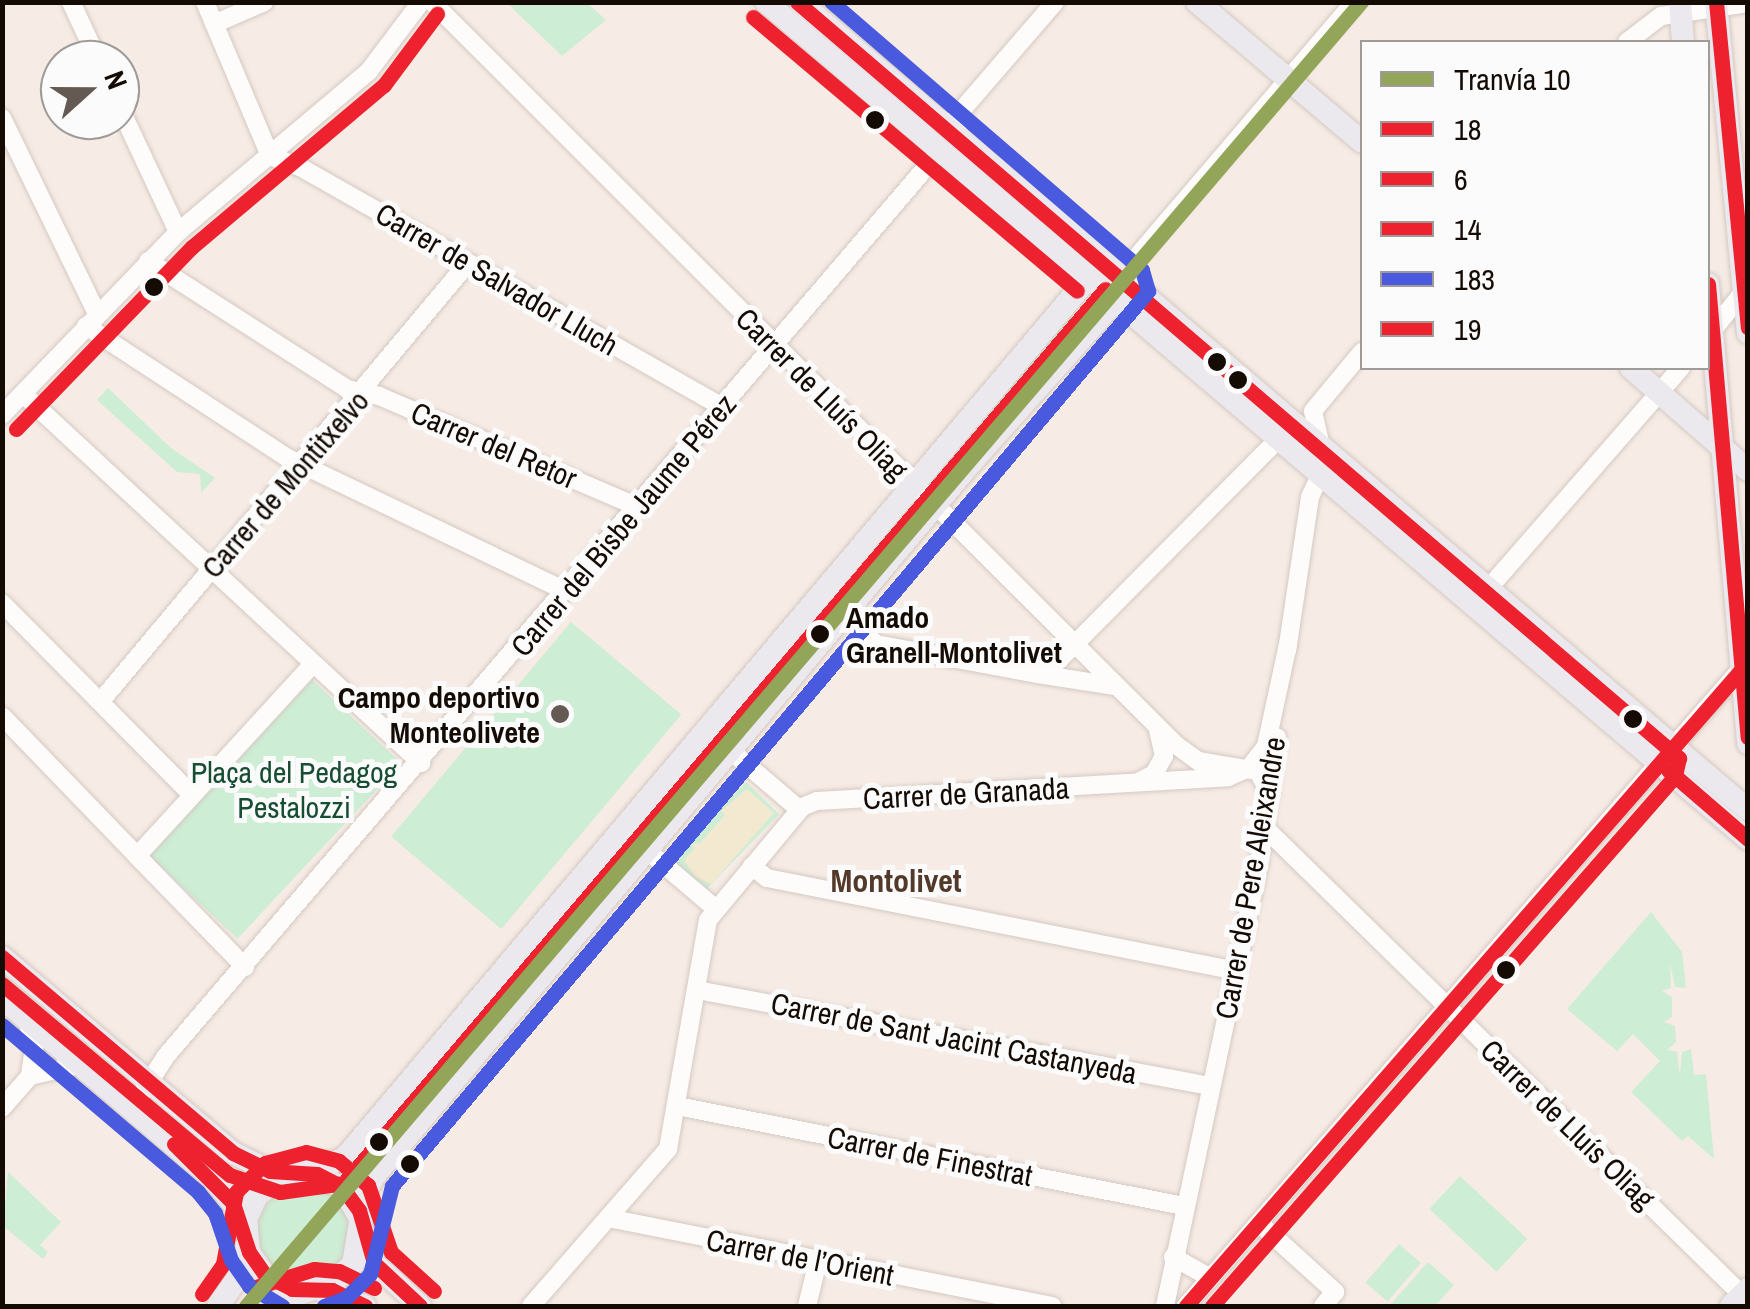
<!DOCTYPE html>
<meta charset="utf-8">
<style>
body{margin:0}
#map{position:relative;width:1750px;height:1309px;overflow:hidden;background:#f7ece5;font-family:"Archivo Narrow",sans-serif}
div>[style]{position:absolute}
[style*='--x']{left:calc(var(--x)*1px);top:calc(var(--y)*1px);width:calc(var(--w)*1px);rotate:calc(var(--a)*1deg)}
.green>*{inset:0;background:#cdedd4;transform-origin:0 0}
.round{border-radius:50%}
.sand>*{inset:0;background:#f3e8d0}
.roads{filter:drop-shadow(0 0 2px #d4c9c2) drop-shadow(0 0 2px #d4c9c2)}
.minor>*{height:18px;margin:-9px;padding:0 9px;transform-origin:9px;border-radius:9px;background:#fefcfb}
.major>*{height:22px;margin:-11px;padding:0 11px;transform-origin:11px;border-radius:11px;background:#ebe9ee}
.bus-1>*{height:15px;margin:-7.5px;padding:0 7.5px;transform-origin:7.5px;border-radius:7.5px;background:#ed222e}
.bus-2>*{height:15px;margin:-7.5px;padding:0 7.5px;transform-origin:7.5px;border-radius:7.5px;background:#ed222e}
.bus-3>*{height:15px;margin:-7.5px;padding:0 7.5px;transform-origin:7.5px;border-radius:7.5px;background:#ed222e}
.bus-4>*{height:15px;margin:-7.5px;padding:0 7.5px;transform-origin:7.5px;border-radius:7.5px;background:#495adf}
.bus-5>*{height:15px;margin:-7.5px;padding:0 7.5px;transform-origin:7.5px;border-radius:7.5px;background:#ed222e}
.tram-1>*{height:15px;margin:-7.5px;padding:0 7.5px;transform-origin:7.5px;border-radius:7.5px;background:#93a558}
.dots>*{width:28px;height:28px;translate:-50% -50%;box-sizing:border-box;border:5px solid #fbfbfb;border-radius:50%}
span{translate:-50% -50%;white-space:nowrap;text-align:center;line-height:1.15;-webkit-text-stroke:10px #fbfbfb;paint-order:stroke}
.street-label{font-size:30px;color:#150b05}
.stop-label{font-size:30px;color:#150b05;font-weight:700}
.left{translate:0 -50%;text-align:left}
.poi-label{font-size:30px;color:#150b05;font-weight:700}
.right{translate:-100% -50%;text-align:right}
.park-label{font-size:30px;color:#174d33}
.neighbourhood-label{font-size:32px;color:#523929;font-weight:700}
.frame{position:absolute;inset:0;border:5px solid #150b05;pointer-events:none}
.legend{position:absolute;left:1360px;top:40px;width:350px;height:330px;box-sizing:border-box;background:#fbfbfb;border:2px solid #9f9b99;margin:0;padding:12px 18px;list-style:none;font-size:30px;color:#150b05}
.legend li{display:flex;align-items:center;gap:20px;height:50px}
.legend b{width:50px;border:2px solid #9f9b99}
.north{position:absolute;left:40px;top:40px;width:100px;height:100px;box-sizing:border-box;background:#fbfbfb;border:2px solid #9f9b99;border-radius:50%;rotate:69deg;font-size:28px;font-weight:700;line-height:40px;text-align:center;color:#150b05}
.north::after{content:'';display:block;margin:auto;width:35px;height:45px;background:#645a53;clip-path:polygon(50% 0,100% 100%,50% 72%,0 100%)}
</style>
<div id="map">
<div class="green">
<i style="clip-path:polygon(507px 3px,587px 3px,606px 20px,562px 56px)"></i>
<i style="clip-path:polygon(1072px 314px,1081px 322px,945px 481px,972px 435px,937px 476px)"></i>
<i style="clip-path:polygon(108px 388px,171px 448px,215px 478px,201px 493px,200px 474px,177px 472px,97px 400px)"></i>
<i style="left:571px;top:622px;width:144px;height:280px;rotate:40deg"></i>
<i style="left:312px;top:680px;width:122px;height:240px;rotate:43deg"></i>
<i style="left:746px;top:782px;width:46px;height:106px;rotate:44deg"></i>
<i style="clip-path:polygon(1651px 912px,1682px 952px,1686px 988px,1675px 987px,1670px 963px,1671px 988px,1662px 991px,1672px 997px,1672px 1017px,1664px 1022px,1675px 1026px,1676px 1042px,1667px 1050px,1677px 1052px,1680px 1076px,1682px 1052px,1691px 1049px,1694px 1075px,1706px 1074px,1714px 1159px,1688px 1136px,1682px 1141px,1631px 1092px,1660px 1061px,1633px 1034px,1617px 1051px,1567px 1009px)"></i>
<i style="clip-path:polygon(8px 1172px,61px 1222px,40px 1245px,48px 1252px,43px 1259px,3px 1226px)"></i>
<i style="left:1460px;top:1176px;width:92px;height:45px;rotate:43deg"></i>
<i class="round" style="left:257px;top:1187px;width:92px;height:92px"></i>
<i style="left:1399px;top:1244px;width:29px;height:51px;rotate:41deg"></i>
<i style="clip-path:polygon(1428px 1262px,1454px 1285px,1435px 1306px,1389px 1306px)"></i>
</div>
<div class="sand">
<i style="clip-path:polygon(747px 789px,774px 813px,711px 884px,695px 877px,684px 860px,695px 848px,691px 844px,700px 843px,725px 815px,721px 811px)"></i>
</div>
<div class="roads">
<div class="minor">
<i style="--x:71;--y:2;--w:64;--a:65"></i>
<i style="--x:205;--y:2;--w:167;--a:67.1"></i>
<i style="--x:270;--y:156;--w:32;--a:20"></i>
<i style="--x:300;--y:167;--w:485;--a:29.6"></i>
<i style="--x:432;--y:2;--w:1051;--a:44.96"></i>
<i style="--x:1176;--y:745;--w:27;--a:36"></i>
<i style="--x:1198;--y:761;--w:61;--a:9.5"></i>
<i style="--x:1258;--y:771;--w:25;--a:63"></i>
<i style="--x:214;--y:24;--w:55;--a:-23.7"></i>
<i style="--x:1627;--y:42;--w:43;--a:-37.4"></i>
<i style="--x:1661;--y:16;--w:88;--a:-8.5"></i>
<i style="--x:120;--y:108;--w:137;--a:64.9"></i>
<i style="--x:2;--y:118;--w:218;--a:64.1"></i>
<i style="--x:959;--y:140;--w:22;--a:-100"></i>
<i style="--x:955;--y:118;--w:153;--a:-49.2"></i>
<i style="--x:148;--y:261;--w:237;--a:32.7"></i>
<i style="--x:347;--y:389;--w:33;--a:12"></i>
<i style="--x:379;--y:396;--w:280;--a:23.2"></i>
<i style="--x:1106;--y:269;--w:29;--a:-18"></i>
<i style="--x:1134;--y:260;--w:339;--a:-49.5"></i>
<i style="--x:86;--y:326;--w:241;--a:33.2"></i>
<i style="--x:288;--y:458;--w:308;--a:25.6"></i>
<i style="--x:1708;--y:336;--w:64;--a:-51.3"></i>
<i style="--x:23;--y:394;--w:543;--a:42.83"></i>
<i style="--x:2;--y:415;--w:254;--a:-46.1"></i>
<i style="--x:178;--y:232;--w:250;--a:-40.1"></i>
<i style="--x:369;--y:71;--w:86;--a:-53"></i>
<i style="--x:1481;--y:597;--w:304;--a:-48.9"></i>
<i style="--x:2;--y:603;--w:269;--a:45.3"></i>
<i style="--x:847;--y:615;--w:41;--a:45"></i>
<i style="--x:876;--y:644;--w:165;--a:10.5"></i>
<i style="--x:1038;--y:674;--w:13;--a:-23"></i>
<i style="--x:1050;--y:669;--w:325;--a:-45.2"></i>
<i style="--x:1287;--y:651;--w:156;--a:-81.5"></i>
<i style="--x:1310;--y:497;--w:35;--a:-65"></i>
<i style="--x:1325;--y:465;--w:55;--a:-102.5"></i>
<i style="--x:1313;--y:411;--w:77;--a:-50.3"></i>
<i style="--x:1038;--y:674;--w:78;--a:8.9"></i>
<i style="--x:100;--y:702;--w:571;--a:-50.04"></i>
<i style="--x:2;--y:716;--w:194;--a:46"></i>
<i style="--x:732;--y:752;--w:89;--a:40.5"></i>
<i style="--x:1140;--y:781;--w:16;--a:-27"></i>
<i style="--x:1154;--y:774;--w:21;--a:-61"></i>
<i style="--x:1164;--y:756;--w:27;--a:-103"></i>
<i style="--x:1265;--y:828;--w:668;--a:44.39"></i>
<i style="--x:623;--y:830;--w:121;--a:40.3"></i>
<i style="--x:752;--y:866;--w:19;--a:39"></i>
<i style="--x:767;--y:878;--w:478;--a:11.2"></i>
<i style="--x:245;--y:967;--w:155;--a:-134.2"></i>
<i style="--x:137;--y:856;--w:258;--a:-47.5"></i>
<i style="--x:697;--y:990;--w:522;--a:10.6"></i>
<i style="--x:27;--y:1018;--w:30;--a:76"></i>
<i style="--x:34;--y:1047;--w:29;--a:98"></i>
<i style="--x:677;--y:1106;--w:517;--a:11.16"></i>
<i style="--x:2;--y:1108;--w:43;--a:-48.8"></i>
<i style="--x:30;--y:1076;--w:53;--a:-13"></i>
<i style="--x:143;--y:1117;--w:19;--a:-106"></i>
<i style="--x:138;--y:1099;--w:51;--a:-56.9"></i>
<i style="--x:166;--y:1056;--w:1192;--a:-49.46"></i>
<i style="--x:608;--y:1218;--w:453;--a:11.2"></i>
<i style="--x:1259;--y:1223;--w:103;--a:42.2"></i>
<i style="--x:1335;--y:1292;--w:18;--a:131"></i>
<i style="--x:1173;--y:1257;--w:43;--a:28.9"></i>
<i style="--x:531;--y:1306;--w:208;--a:-48.9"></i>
<i style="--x:668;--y:1149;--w:232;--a:-80.1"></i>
<i style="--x:708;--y:920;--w:147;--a:-50.2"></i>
<i style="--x:802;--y:807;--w:16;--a:-22"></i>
<i style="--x:817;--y:801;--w:412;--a:-3.3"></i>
<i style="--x:1228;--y:777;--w:23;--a:-23"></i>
<i style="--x:1249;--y:768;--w:28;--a:-52"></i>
<i style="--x:1266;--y:746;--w:104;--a:-77.8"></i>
<i style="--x:807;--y:1306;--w:46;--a:-76.3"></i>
<i style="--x:1165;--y:1306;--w:452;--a:-78"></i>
<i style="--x:1259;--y:864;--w:128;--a:-81.9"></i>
<i style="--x:1186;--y:1306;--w:854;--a:-48.94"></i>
</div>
<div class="major">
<i style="--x:766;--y:2;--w:1290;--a:40.44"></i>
<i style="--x:800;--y:2;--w:1246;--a:40.44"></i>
<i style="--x:1197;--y:2;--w:216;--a:40.3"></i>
<i style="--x:1680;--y:2;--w:40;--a:85.7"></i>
<i style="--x:1716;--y:2;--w:332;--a:84.5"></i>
<i style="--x:1708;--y:284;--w:461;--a:85"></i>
<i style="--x:1631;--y:368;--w:155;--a:41.1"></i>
<i style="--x:2;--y:957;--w:303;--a:40.3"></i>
<i style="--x:233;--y:1153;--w:41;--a:25.9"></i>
<i style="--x:270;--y:1171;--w:23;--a:5"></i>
<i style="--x:2;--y:998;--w:277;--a:40.6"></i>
<i style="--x:212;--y:1178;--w:33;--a:50"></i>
<i style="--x:233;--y:1203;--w:29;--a:68"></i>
<i style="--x:309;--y:1173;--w:36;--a:23"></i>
<i style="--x:342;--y:1187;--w:39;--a:60"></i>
<i style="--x:363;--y:1232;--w:33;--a:70"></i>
<i style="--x:374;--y:1263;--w:63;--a:43.1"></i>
<i style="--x:317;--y:1289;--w:51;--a:19.5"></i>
<i style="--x:304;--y:1290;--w:42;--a:-159"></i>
<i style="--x:265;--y:1275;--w:28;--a:-125"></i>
<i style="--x:249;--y:1252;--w:33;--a:-95"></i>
<i style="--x:246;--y:1219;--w:26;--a:-65"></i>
<i style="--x:257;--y:1195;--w:34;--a:-34"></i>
<i style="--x:285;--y:1176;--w:61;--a:-16.1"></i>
<i style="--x:344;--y:1159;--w:1156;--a:-49.81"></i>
<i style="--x:218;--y:1306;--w:42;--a:-54.8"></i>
<i style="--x:242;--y:1272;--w:27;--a:-80"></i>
<i style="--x:262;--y:1306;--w:76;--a:-18.4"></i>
<i style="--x:334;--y:1282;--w:26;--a:-43"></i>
<i style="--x:353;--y:1264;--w:72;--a:-80.4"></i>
<i style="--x:365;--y:1193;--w:21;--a:-61"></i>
<i style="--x:375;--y:1175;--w:918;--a:-50.08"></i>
<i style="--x:964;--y:471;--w:249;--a:-48.4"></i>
<i style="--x:1731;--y:1306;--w:24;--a:-45"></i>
</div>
</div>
<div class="bus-1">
<i style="--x:1668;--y:770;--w:106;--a:40.8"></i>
<i style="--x:2;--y:957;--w:303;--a:40.3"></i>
<i style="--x:233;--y:1153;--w:41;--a:25.9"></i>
<i style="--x:270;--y:1171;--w:47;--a:3.7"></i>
<i style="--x:317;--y:1174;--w:28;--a:27"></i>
<i style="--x:342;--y:1187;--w:29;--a:54"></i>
<i style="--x:359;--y:1210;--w:55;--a:74.2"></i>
<i style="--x:374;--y:1263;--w:63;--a:43.1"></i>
<i style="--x:174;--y:1144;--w:83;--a:45"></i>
<i style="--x:233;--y:1203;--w:52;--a:71.9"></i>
<i style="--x:249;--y:1252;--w:28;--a:55"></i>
<i style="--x:265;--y:1275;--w:30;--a:27"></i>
<i style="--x:292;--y:1289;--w:40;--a:1.4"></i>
<i style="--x:332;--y:1290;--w:37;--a:26"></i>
<i style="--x:1186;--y:1306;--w:855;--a:-48.89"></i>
</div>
<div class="bus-2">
<i style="--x:753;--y:17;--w:424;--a:40.2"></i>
<i style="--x:16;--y:429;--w:253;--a:-46"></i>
<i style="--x:192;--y:247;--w:251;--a:-40.2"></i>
<i style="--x:384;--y:85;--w:89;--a:-53.3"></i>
<i style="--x:2;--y:984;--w:297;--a:40"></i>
<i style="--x:230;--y:1175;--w:53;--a:18.8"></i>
<i style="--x:280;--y:1192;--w:65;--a:-8"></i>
<i style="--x:344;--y:1183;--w:1174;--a:-49.59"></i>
</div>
<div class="bus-3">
<i style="--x:797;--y:2;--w:1162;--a:40.6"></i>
<i style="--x:1679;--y:758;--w:18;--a:103"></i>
<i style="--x:1675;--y:776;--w:704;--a:131.14"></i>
<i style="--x:256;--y:1287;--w:61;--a:-17.2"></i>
<i style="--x:314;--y:1269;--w:25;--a:5"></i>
<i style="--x:339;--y:1271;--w:39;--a:26"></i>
<i style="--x:202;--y:1294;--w:37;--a:-55"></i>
<i style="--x:223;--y:1264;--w:73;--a:-79.8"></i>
<i style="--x:236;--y:1192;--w:41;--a:-45"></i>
<i style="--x:265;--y:1163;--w:42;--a:-15"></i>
<i style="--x:306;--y:1152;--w:34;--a:15"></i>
<i style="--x:339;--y:1161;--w:38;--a:40"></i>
<i style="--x:368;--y:1185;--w:71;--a:71.1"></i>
<i style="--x:391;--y:1252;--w:58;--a:42.2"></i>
</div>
<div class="bus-4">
<i style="--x:2;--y:1025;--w:257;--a:40.4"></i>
<i style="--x:198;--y:1192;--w:27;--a:51"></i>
<i style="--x:215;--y:1213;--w:50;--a:71.2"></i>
<i style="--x:231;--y:1260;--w:32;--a:55"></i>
<i style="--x:249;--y:1286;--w:39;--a:31"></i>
<i style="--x:324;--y:1306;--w:23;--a:-20"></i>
<i style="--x:346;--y:1298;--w:34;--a:-45"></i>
<i style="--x:370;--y:1274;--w:91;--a:-76"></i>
<i style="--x:392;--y:1186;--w:1172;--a:-49.81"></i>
<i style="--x:1148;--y:291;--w:22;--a:-106"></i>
<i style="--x:1142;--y:270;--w:411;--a:-139.2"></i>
</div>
<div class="bus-5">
<i style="--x:1716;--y:2;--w:327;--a:84.4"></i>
<i style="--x:1708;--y:284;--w:455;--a:85"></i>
</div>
<div class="tram-1">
<i style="--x:246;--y:1306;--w:1716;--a:-49.47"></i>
</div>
<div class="dots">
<i style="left:875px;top:120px;background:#150b05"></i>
<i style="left:154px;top:287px;background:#150b05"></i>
<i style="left:1217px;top:362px;background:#150b05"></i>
<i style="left:1238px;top:380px;background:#150b05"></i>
<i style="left:820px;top:634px;background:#150b05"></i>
<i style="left:560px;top:714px;background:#645a53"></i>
<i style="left:1633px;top:719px;background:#150b05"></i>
<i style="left:1506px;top:970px;background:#150b05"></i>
<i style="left:379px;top:1142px;background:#150b05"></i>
<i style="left:410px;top:1164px;background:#150b05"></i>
</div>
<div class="street-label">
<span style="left:497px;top:279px;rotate:30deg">Carrer de Salvador Lluch</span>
<span style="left:822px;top:394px;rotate:45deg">Carrer de Lluís Oliag</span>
<span style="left:494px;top:445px;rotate:23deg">Carrer del Retor</span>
<span style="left:285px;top:484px;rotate:-49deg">Carrer de Montitxelvo</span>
<span style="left:623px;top:525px;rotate:-50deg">Carrer del Bisbe Jaume Pérez</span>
<span style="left:966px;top:793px;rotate:-3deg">Carrer de Granada</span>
<span style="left:1250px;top:878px;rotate:-80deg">Carrer de Pere Aleixandre</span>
<span style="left:954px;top:1038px;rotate:11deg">Carrer de Sant Jacint Castanyeda</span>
<span style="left:1568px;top:1124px;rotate:44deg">Carrer de Lluís Oliag</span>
<span style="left:930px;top:1156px;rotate:11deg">Carrer de Finestrat</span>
<span style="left:800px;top:1257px;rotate:11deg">Carrer de l’Orient</span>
</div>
<div class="stop-label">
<span class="left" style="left:846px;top:634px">Amado<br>Granell-Montolivet</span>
</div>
<div class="poi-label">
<span class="right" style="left:540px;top:714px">Campo deportivo<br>Monteolivete</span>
</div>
<div class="park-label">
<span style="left:294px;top:789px">Plaça del Pedagog<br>Pestalozzi</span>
</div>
<div class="neighbourhood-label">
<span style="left:896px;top:881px">Montolivet</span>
</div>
<div class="frame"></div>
<ul class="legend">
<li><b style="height:12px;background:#93a558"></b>Tranvía 10</li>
<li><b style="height:12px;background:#ed222e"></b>18</li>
<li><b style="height:12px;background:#ed222e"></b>6</li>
<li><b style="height:12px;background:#ed222e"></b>14</li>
<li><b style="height:12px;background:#495adf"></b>183</li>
<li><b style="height:12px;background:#ed222e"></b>19</li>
</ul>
<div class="north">N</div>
</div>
